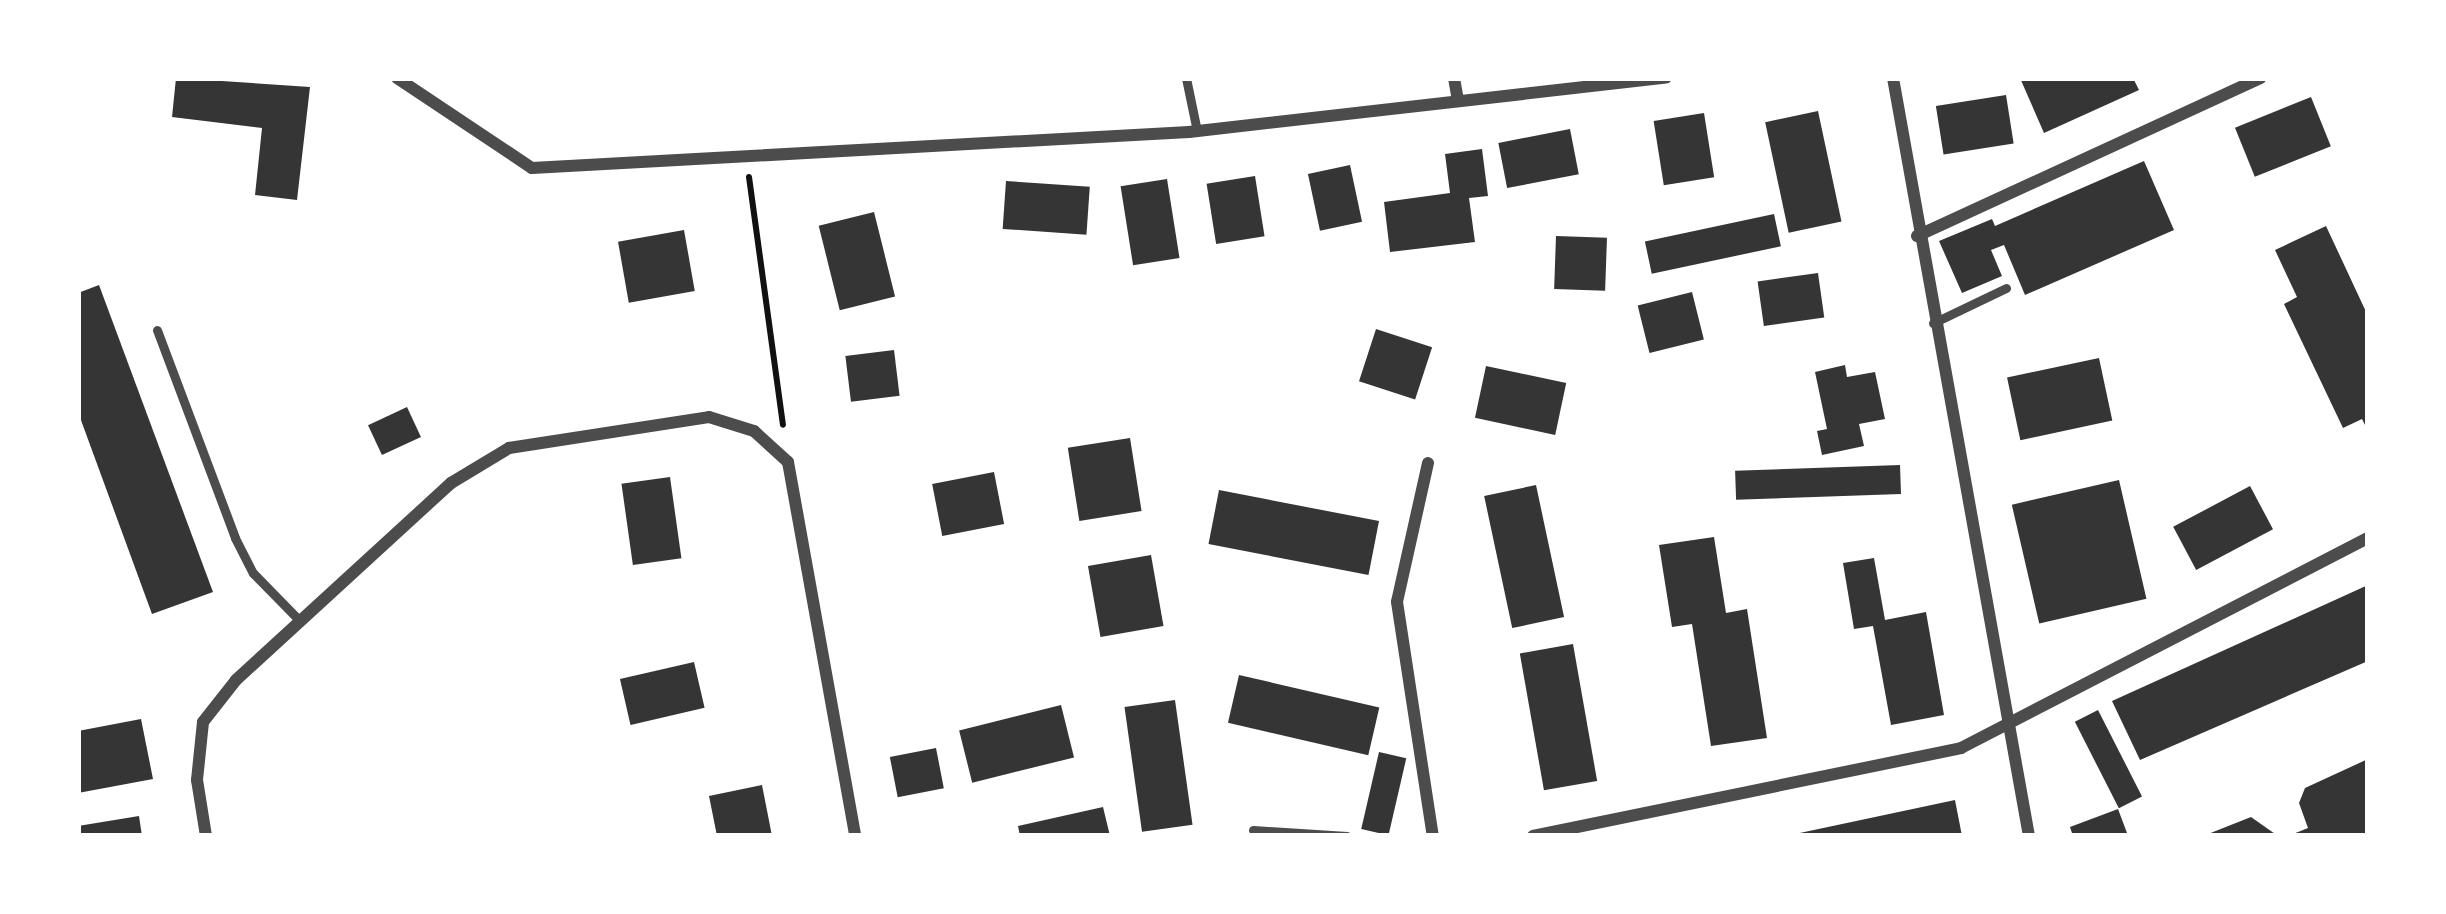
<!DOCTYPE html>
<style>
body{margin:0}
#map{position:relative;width:2446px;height:914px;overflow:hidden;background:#fff;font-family:Signika,sans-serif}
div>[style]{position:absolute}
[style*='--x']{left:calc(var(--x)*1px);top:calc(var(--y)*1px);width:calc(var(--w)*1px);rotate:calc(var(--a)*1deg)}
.building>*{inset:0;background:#353535;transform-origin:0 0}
.path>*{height:6px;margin:-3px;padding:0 3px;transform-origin:3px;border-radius:3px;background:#111}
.service>*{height:9px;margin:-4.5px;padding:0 4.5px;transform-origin:4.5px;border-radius:4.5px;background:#4c4c4c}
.minor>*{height:12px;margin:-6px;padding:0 6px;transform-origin:6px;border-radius:6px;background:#4c4c4c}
span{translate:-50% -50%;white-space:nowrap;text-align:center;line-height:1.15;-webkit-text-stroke:9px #fff;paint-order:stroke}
.frame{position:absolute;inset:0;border:81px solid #fff;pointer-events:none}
</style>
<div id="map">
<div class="building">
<i style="clip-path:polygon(176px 78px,310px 87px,297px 200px,255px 195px,262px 128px,172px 117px)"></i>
<i style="clip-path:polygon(2020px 78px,2133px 78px,2139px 90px,2044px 133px)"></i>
<i style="left:2006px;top:95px;width:49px;height:71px;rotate:81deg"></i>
<i style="left:2311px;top:97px;width:53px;height:82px;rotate:68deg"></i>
<i style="left:1818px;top:111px;width:113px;height:54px;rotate:78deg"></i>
<i style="left:1704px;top:113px;width:65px;height:51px;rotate:81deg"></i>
<i style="left:1570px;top:129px;width:46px;height:73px;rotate:79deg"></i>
<i style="clip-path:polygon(1482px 149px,1488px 196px,1469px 198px,1475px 242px,1390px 252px,1384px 202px,1450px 193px,1445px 154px)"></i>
<i style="clip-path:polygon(2144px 161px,2174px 230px,2025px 295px,2004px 245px,1991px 250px,2002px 276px,1962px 293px,1939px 241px,1992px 219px,1995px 226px)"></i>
<i style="left:1350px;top:165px;width:58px;height:43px;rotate:78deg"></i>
<i style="left:1255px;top:176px;width:61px;height:49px;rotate:81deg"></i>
<i style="left:1167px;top:179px;width:80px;height:47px;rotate:81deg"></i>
<i style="left:1006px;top:181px;width:84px;height:48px;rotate:4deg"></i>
<i style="left:874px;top:212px;width:87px;height:57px;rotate:76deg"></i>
<i style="left:1774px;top:214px;width:33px;height:132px;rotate:78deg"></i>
<i style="clip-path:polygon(2326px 226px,2368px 316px,2368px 431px,2362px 419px,2343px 428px,2284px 304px,2297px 297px,2275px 250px)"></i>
<i style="left:684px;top:230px;width:62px;height:67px;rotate:80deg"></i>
<i style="left:1556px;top:236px;width:51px;height:53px;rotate:2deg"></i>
<i style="left:1818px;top:273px;width:45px;height:61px;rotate:82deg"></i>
<i style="clip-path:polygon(99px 285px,213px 592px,152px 614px,78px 412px,78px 293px)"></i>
<i style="left:1692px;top:292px;width:49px;height:56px;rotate:76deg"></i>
<i style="left:1376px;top:329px;width:59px;height:55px;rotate:18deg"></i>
<i style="left:894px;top:350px;width:46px;height:49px;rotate:83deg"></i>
<i style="left:2099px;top:358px;width:64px;height:94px;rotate:78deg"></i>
<i style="clip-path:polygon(1845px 365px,1847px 377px,1875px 372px,1885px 419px,1859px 424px,1864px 446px,1822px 455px,1817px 431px,1827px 429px,1815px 372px)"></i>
<i style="left:1486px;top:366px;width:82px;height:53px;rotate:12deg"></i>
<i style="left:407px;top:407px;width:33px;height:43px;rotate:65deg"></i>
<i style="left:1130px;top:438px;width:74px;height:63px;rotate:81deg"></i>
<i style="left:1900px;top:465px;width:29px;height:165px;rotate:88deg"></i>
<i style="left:994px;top:472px;width:53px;height:63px;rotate:79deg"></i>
<i style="left:670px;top:477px;width:82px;height:49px;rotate:82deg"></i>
<i style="left:2119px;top:480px;width:122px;height:110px;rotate:77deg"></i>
<i style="left:1536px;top:485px;width:135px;height:53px;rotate:78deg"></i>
<i style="left:2250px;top:486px;width:49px;height:87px;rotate:62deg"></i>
<i style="left:1219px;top:490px;width:163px;height:55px;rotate:11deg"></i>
<i style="clip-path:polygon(1714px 537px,1726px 613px,1747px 609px,1767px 738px,1711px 746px,1692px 624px,1672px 627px,1659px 545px)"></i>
<i style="left:1151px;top:555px;width:72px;height:64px;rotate:80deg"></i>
<i style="clip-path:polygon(1874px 558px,1885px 620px,1926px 612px,1944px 715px,1891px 725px,1873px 626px,1854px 629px,1843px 563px)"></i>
<i style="clip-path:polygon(2368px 585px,2368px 661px,2140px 760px,2112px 701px)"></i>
<i style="left:1573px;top:644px;width:139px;height:54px;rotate:80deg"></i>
<i style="left:694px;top:662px;width:47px;height:76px;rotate:77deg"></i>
<i style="left:1239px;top:675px;width:144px;height:49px;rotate:13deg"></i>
<i style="left:1175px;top:700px;width:126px;height:51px;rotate:82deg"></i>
<i style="left:1061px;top:705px;width:54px;height:105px;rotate:76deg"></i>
<i style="left:2098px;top:710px;width:97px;height:26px;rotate:63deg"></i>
<i style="clip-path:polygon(141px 719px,153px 779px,78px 793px,78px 731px)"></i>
<i style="left:936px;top:748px;width:41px;height:47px;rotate:79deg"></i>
<i style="left:1379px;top:752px;width:28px;height:79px;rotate:13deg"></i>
<i style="clip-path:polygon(2368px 759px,2368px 836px,2288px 836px,2308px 828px,2299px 803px,2305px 788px)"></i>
<i style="clip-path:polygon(762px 785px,772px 836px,717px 836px,709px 796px)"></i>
<i style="clip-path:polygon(1955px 800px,1962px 836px,1795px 836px,1795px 834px)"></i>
<i style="clip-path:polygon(1103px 807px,1110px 836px,1020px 836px,1018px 826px)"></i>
<i style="clip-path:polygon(2118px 809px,2127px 833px,2073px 836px,2070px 827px)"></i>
<i style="clip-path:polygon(139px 816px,142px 836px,78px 836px,78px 826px)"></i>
<i style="clip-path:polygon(2251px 817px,2278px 836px,2203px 836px)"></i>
</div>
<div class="path">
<i style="--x:749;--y:177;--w:250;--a:82.2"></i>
</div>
<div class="service">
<i style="--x:1186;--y:78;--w:54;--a:78.3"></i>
<i style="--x:1933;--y:323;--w:81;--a:-25.6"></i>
<i style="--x:157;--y:330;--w:222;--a:69.4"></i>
<i style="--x:235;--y:538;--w:39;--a:63"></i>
<i style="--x:253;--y:573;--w:67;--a:45.6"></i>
<i style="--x:1253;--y:830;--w:94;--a:3.7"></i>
</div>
<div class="minor">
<i style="--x:397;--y:78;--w:162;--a:33.7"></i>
<i style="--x:532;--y:168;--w:658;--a:-3.14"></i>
<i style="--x:1189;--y:132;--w:480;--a:-6.5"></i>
<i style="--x:1454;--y:78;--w:23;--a:80"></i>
<i style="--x:1893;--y:78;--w:770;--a:79.83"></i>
<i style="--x:1917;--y:236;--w:378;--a:-24.7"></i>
<i style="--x:1428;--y:463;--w:142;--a:102.6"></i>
<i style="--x:1397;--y:602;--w:237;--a:81.3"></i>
<i style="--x:206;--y:836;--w:57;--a:-99.1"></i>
<i style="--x:197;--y:780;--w:58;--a:-84.1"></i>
<i style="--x:203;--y:722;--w:53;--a:-51.8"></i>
<i style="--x:236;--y:680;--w:292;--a:-42.5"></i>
<i style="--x:451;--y:483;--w:68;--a:-31.1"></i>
<i style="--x:509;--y:448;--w:202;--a:-8.8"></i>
<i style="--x:709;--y:417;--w:47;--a:17.3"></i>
<i style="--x:754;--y:431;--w:46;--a:42.4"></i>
<i style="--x:788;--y:462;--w:380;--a:79.8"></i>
<i style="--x:1533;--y:836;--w:437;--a:-11.6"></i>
<i style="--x:1961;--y:748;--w:458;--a:-27.3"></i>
</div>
<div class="frame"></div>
</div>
